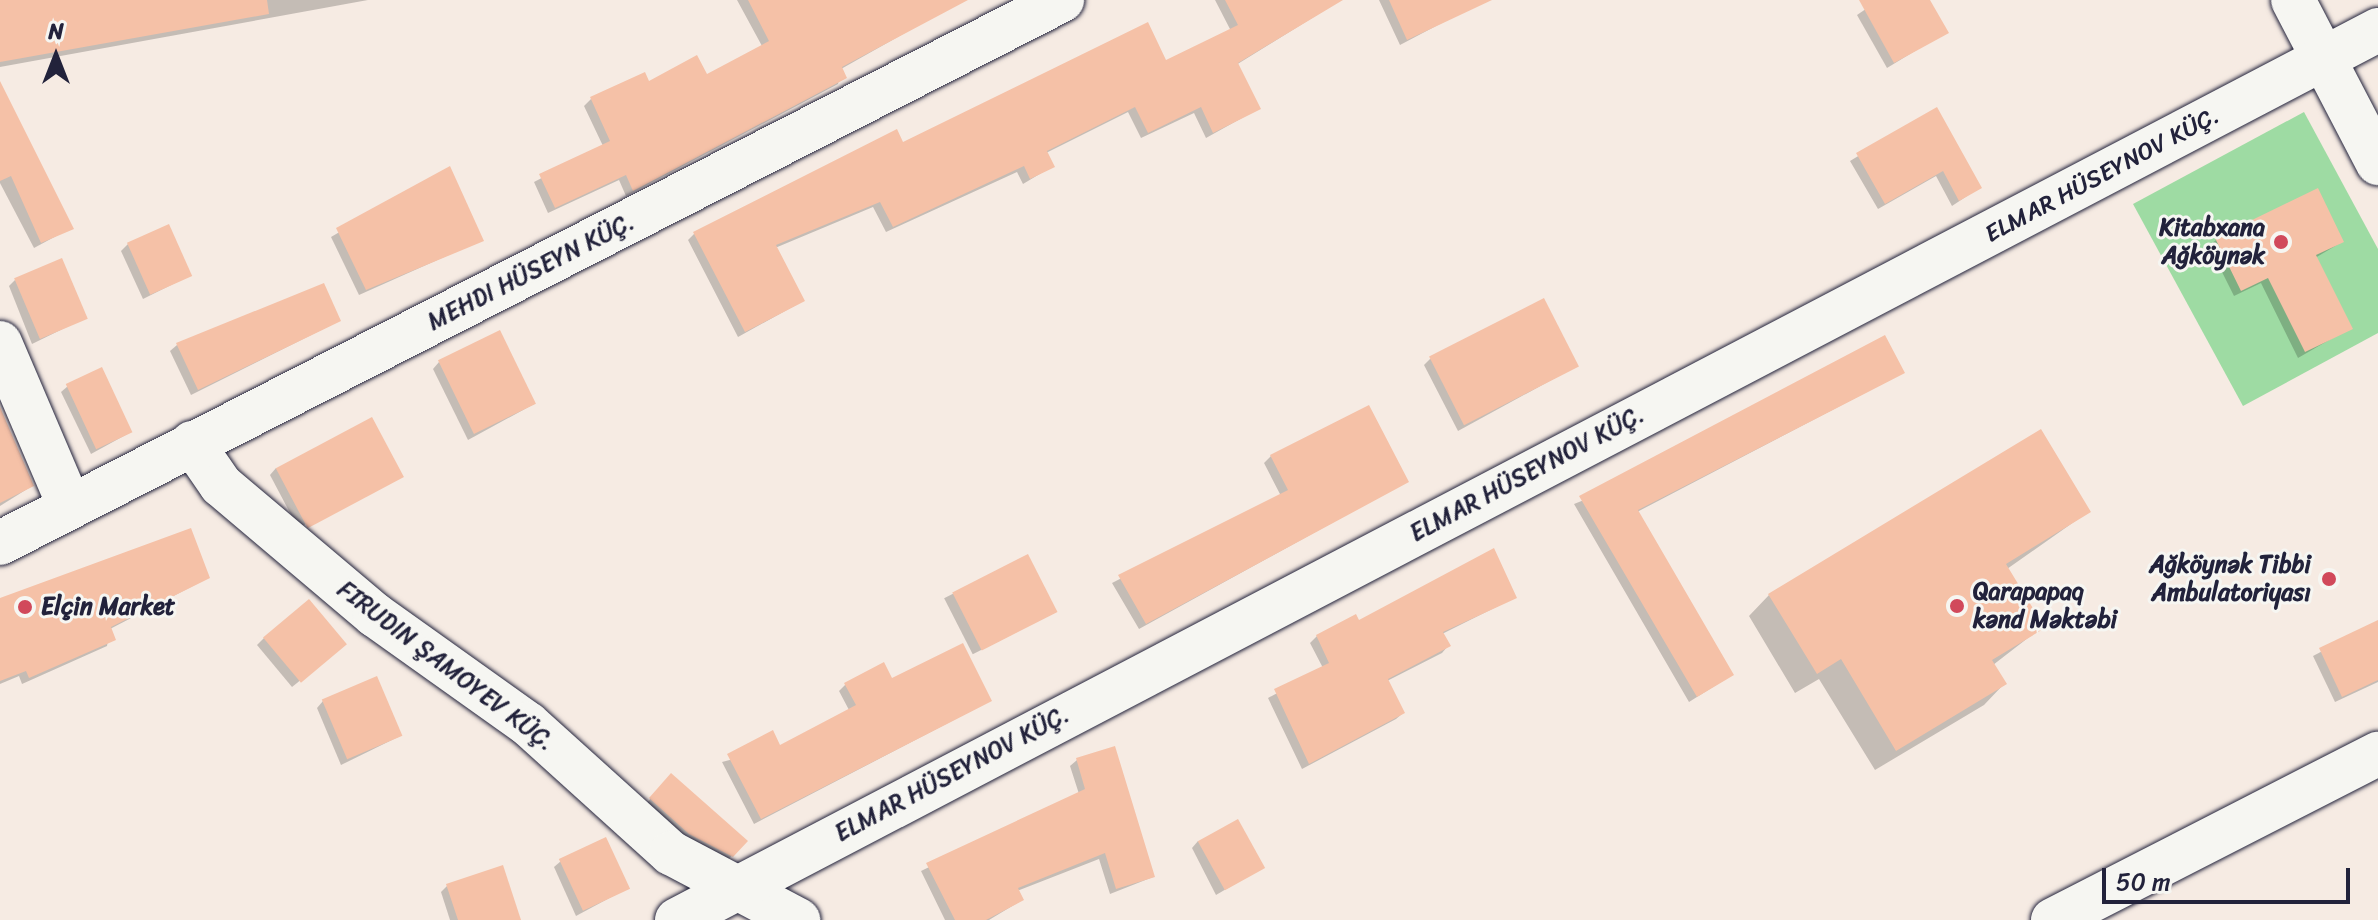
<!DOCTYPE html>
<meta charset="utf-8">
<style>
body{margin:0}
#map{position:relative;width:2378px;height:920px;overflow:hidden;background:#f6ebe3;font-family:Sriracha,sans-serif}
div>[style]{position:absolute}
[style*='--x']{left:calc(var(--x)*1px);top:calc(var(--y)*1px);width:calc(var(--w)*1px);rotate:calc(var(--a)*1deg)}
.green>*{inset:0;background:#9edba3}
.shadow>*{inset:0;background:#0003;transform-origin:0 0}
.building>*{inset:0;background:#f5c1a7;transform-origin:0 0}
.roads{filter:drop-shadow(0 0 2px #22223b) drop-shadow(0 0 2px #22223b)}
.minor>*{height:44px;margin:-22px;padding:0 22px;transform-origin:22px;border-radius:22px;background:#f6f6f2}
.dots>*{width:22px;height:22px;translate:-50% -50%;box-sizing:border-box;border:4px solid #f6f6f2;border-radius:50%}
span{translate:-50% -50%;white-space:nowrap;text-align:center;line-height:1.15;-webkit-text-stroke:6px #f6f6f2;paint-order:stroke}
.street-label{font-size:24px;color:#22223b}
.poi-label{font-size:24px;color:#22223b;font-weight:700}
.right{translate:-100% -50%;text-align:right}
.left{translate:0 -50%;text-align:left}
.north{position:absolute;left:16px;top:16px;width:80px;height:80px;-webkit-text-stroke:6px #f6f6f2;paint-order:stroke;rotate:0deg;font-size:22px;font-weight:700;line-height:32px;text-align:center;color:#22223b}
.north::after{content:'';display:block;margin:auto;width:28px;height:36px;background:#22223b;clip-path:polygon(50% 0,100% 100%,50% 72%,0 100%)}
.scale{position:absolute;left:2102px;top:868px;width:248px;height:36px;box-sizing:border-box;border:4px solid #22223b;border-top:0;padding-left:10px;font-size:24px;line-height:28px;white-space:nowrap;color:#22223b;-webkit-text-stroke:6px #f6f6f2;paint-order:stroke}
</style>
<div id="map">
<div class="green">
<i style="clip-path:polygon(2304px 112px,2378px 249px,2378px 333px,2243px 406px,2133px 204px)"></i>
</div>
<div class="shadow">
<i style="clip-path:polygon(0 0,368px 0,0 67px)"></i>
<i style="clip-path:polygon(737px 0,945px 0,949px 8px,841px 69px,838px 84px,626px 196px,619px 180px,548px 213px,534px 182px,603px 146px,584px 106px,591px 99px,706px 77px,762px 46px)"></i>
<i style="clip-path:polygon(1215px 0,1341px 0,1236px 65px,1258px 109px,1206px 138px,1194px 113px,1141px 138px,1128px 112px,1046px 153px,1053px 166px,1023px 184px,1017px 172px,886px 232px,873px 207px,775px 248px,803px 301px,738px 337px,688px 240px,694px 234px,903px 144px,1165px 63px,1231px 31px)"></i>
<i style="clip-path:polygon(1379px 0,1445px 0,1453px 17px,1400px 45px)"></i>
<i style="clip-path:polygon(1879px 0,1928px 0,1946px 32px,1887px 68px,1857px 15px)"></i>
<i style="clip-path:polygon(0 102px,71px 228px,34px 248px,0 183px)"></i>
<i style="clip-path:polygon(1936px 109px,1979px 188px,1952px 206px,1936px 176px,1878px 209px,1850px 161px)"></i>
<i style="clip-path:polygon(449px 168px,482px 240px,359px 295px,331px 237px)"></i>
<i style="clip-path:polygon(2216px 240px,2342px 242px,2315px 258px,2350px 328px,2298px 358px,2261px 283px,2234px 296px,2209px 246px)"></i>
<i style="clip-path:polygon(128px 244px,189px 276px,143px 299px,121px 251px)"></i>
<i style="clip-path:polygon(15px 280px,85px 318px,32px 344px,9px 286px)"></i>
<i style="clip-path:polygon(339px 321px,191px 395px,170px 351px,177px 345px)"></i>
<i style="clip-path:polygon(1430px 359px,1577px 366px,1458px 431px,1424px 365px)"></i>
<i style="clip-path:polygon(439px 362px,534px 404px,468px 440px,433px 369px)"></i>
<i style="clip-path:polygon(1903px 373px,1637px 512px,1732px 675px,1689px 702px,1574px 504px)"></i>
<i style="clip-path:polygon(68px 386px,131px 432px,91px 454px,61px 392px)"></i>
<i style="clip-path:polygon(0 426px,32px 486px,0 506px)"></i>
<i style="clip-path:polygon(1271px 456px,1406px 482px,1139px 629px,1112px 583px,1281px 496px,1264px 463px)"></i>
<i style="clip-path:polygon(276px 468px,401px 477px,298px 528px,270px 475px)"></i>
<i style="clip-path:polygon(2088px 512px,2007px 569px,2042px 627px,1993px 665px,2004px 684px,1984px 705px,1875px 770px,1819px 679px,1795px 693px,1749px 616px,1769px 595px)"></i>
<i style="left:1027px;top:556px;width:63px;height:93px;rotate:63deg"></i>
<i style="clip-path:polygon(208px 578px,110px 629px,107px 646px,22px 684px,19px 676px,0 684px,0 601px)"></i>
<i style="clip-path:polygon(1514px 598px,1442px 634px,1448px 646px,1442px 653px,1387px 681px,1403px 713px,1396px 719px,1302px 769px,1268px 698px,1323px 668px,1310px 643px,1317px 636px)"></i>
<i style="clip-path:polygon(2378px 622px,2378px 682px,2335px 702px,2313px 656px)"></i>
<i style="clip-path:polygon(264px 638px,338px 650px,292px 687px,257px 645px)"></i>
<i style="clip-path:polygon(891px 681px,990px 701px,754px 824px,722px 762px,779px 747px,849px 710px,839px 691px,846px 684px)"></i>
<i style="clip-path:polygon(323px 701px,400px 736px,341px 765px,317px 708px)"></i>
<i style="clip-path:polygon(1077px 760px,1153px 877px,1110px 894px,1099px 859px,1017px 891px,1022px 900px,989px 920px,945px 920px,921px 871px,1079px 794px,1070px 766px)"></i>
<i style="clip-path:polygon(665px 782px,745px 842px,725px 863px,683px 841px,644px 806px)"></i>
<i style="clip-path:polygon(1198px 841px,1262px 868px,1216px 895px,1192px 848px)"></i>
<i style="clip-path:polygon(561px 861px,628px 888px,576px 916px,554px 867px)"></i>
<i style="clip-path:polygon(447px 886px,519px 920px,450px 920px,441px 892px)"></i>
</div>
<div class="building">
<i style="clip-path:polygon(0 0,267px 0,269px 14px,0 62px)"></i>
<i style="clip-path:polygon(748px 0,968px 0,842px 67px,847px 78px,633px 191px,626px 175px,555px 208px,539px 174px,610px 141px,590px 97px,645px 72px,649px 81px,697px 55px,707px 74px,769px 41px)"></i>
<i style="clip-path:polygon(1225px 0,1343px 0,1238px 63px,1261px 109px,1213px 133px,1201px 107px,1148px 133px,1135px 107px,1047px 151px,1055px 167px,1030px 179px,1024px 166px,893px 227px,880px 202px,776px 245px,805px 301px,745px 332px,693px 232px,897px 129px,903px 142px,1148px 22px,1166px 60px,1238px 25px)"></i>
<i style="clip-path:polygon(1389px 0,1492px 0,1407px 40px)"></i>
<i style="clip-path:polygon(1859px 0,1930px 0,1949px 33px,1894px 63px)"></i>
<i style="clip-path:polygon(0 81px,74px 229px,41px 243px,11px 176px,0 181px)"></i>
<i style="clip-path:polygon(1937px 107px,1982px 188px,1959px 201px,1943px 171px,1885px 204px,1856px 153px)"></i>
<i style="clip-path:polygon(450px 166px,484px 241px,366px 290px,336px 228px)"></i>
<i style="clip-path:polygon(2318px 188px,2344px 242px,2316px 255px,2353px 329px,2305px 352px,2268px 278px,2241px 291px,2215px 238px)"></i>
<i style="left:169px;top:224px;width:57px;height:46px;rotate:66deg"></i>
<i style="left:62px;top:258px;width:66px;height:52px;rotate:67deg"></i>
<i style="clip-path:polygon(324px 283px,341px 321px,198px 390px,176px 343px)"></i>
<i style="left:1544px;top:298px;width:77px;height:129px;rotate:63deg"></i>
<i style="left:500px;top:330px;width:82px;height:69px;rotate:64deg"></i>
<i style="clip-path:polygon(1885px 335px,1905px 373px,1638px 510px,1734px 675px,1697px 697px,1579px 496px)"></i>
<i style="left:102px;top:367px;width:72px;height:40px;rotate:65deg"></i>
<i style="clip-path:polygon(1369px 405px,1409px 482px,1146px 624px,1118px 575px,1288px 490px,1270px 455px)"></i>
<i style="clip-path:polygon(0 407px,34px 486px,0 503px)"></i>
<i style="left:372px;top:417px;width:68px;height:109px;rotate:62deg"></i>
<i style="clip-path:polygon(2041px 429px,2091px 512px,2006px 564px,2045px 628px,1992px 660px,2007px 684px,1896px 751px,1841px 659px,1817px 674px,1768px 594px)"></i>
<i style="clip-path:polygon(191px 528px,210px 578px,111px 627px,116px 640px,29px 678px,26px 671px,0 681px,0 598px)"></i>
<i style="clip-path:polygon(1494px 548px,1517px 598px,1443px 632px,1451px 646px,1388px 679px,1405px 713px,1309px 764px,1274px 689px,1329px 663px,1316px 635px,1356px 614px,1359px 620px)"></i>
<i style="left:1028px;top:554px;width:65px;height:85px;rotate:63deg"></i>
<i style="left:309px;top:599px;width:59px;height:60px;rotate:50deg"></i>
<i style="clip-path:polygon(2378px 620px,2378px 680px,2342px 697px,2319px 648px)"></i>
<i style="clip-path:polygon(963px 643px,992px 701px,761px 819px,727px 754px,773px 730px,780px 745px,856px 705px,844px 683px,884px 662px,892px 678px)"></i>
<i style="left:377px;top:676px;width:65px;height:60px;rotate:67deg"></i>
<i style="clip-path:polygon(1115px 746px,1155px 877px,1116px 889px,1105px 853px,1018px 888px,1024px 900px,986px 920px,955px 920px,926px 863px,1085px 789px,1076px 758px)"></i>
<i style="clip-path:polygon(671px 773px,748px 841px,733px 857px,689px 834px,649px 798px)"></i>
<i style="left:1238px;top:819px;width:56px;height:46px;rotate:61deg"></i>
<i style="left:606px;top:837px;width:57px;height:52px;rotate:65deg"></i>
<i style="clip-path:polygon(503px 865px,521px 920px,458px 920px,446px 884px)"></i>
</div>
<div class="roads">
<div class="minor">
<i style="--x:2293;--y:0;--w:184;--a:62.5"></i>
<i style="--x:0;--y:343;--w:178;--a:66.9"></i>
<i style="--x:192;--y:443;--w:51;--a:55.4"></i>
<i style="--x:221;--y:485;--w:202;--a:40.2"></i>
<i style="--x:375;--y:615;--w:188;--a:35.5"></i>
<i style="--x:528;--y:724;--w:193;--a:42.1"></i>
<i style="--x:671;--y:853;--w:144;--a:27.8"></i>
<i style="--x:0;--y:543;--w:1193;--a:-27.08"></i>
<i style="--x:677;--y:920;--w:1920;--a:-27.62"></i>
<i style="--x:2053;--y:920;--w:365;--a:-27.1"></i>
</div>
</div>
<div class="dots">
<i style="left:2281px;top:242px;background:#d1495b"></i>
<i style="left:2329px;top:579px;background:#d1495b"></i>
<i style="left:1957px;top:606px;background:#d1495b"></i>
<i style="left:25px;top:607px;background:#d1495b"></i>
</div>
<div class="street-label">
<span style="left:2102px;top:175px;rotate:-28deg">ELMAR HÜSEYNOV KÜÇ.</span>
<span style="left:531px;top:272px;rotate:-27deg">MEHDI HÜSEYN KÜÇ.</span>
<span style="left:1527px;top:474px;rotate:-28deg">ELMAR HÜSEYNOV KÜÇ.</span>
<span style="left:446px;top:666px;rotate:37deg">FIRUDIN ŞAMOYEV KÜÇ.</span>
<span style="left:952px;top:774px;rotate:-28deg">ELMAR HÜSEYNOV KÜÇ.</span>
</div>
<div class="poi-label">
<span class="right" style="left:2265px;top:242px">Kitabxana<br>Ağköynək</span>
<span class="right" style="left:2311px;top:579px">Ağköynək Tibbi<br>Ambulatoriyası</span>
<span class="left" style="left:1973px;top:606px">Qarapapaq<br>kənd Məktəbi</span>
<span class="left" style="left:41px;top:607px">Elçin Market</span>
</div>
<div class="north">N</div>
<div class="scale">50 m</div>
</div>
